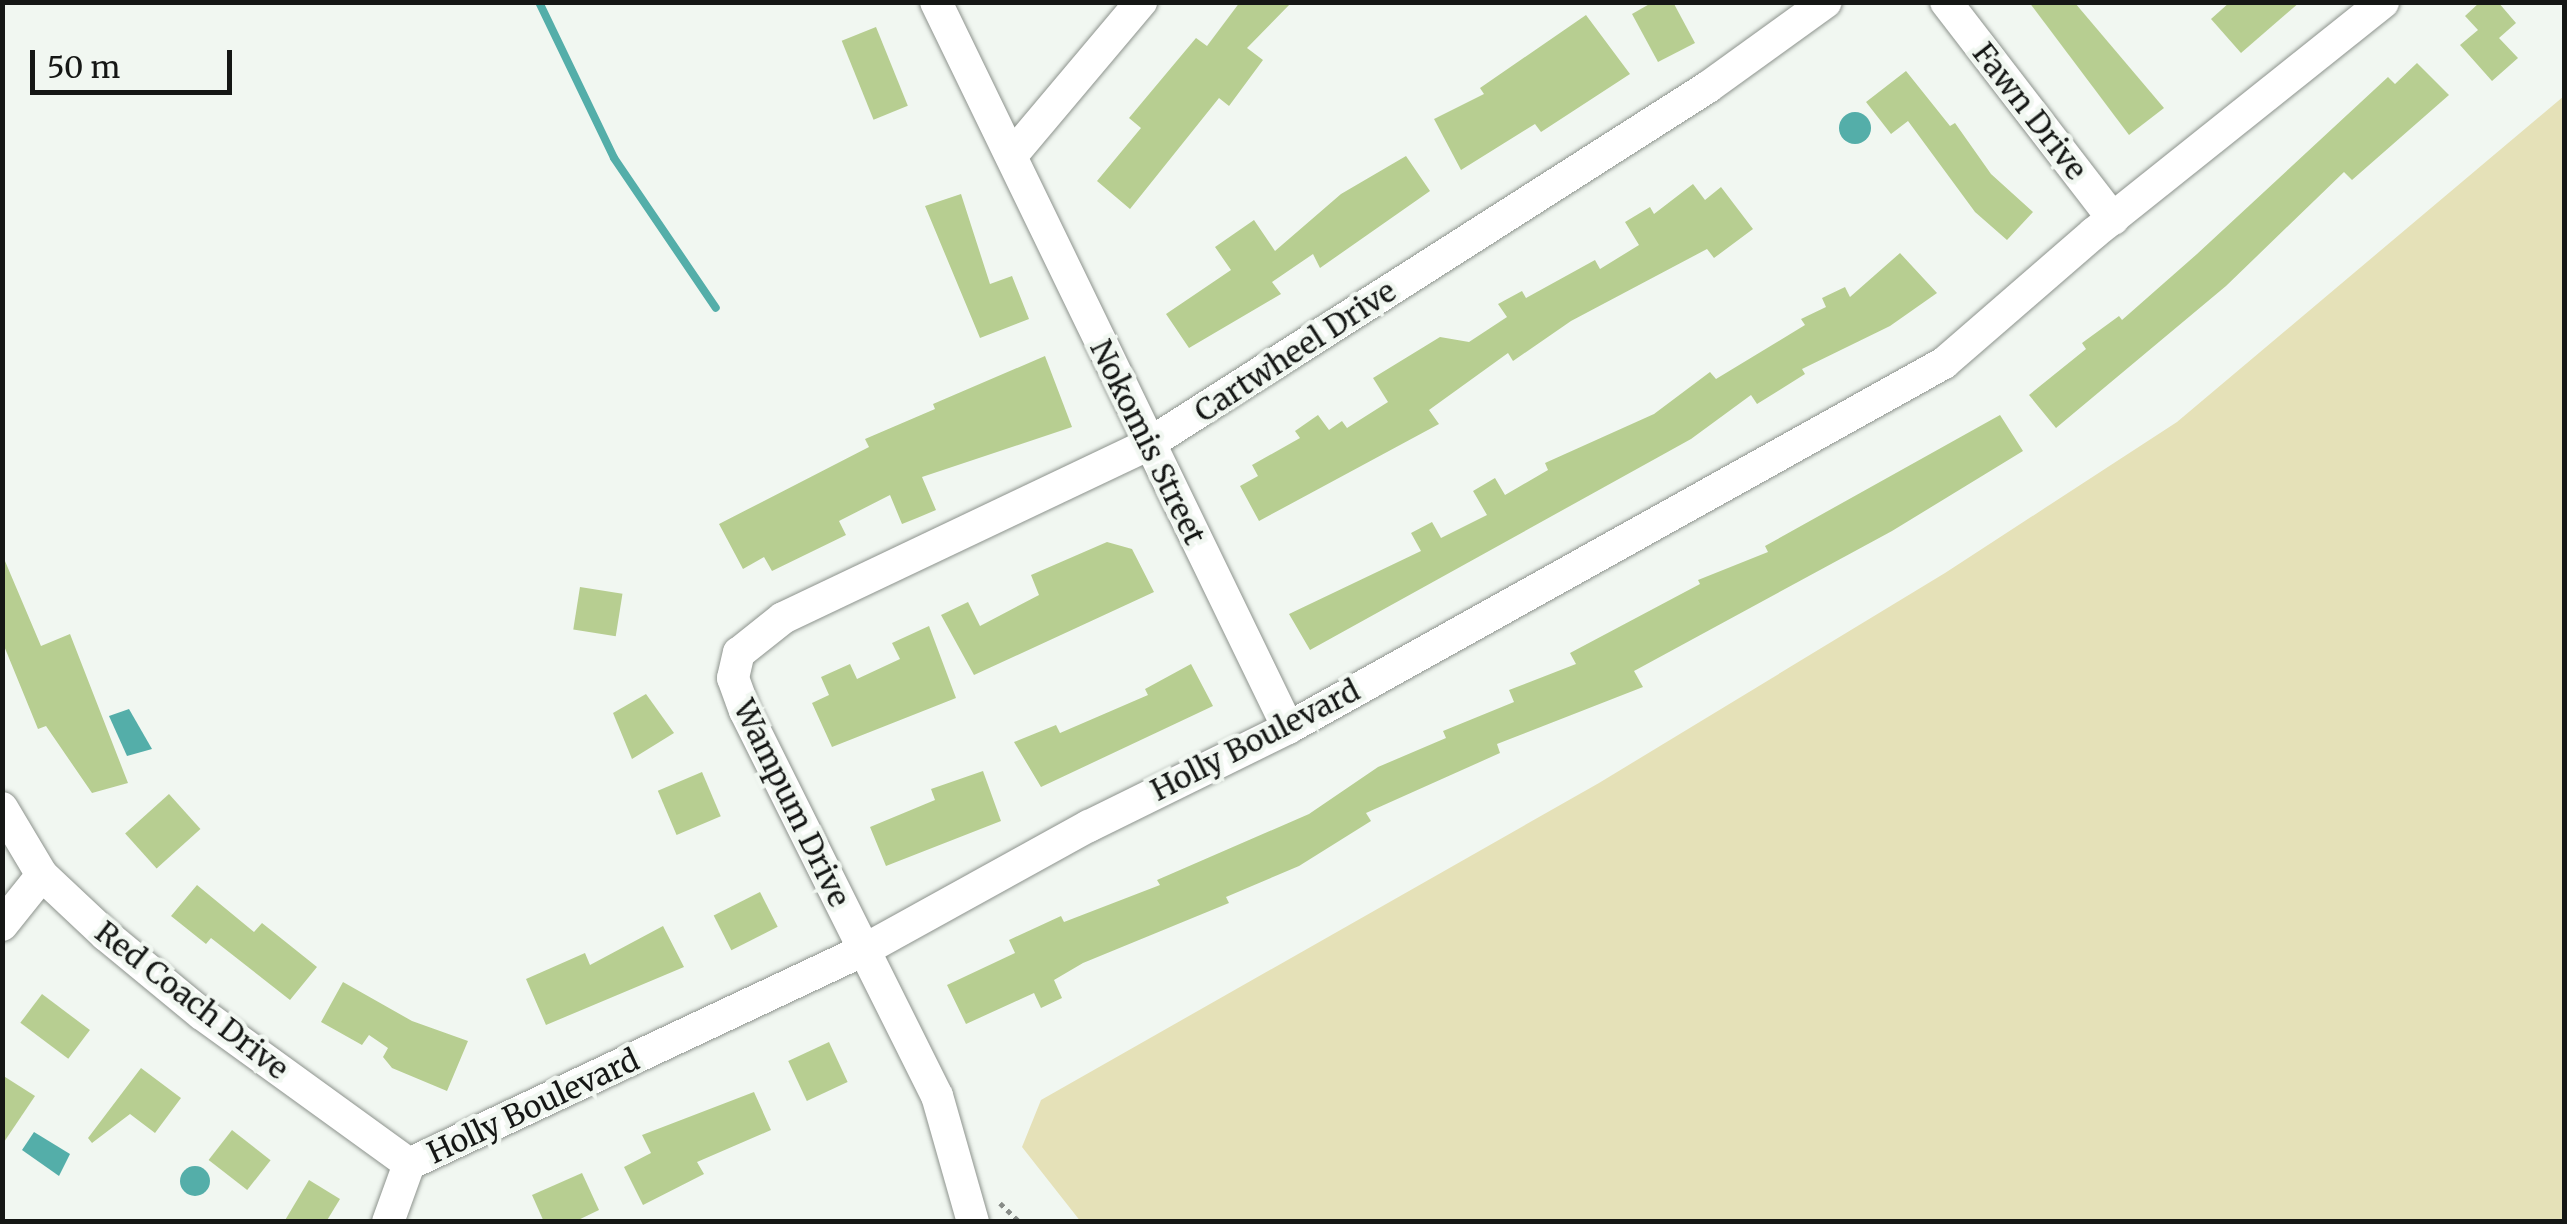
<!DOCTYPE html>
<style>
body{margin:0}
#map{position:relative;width:2567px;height:1224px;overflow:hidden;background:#f1f7f1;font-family:Merriweather,serif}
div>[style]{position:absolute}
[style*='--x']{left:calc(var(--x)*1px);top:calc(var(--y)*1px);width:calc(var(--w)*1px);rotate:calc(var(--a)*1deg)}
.green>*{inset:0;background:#e5e1b8}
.water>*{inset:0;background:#54aea9}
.round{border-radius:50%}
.stream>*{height:8px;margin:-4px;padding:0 4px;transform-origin:4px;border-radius:4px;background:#54aea9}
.building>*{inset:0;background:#b7ce91;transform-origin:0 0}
.path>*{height:5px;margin-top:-2.5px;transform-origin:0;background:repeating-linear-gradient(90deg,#888c88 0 5px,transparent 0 10px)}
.roads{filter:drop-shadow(0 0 2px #8d938d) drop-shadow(0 0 2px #8d938d)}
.minor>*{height:32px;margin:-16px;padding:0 16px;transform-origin:16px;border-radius:16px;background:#fff}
span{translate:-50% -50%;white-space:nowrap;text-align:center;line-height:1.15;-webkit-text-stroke:9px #f1f7f1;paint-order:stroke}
.street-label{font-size:30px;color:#151715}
.frame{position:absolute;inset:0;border:5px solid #151715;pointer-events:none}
.scale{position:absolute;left:30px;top:50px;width:202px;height:45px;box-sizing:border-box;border:5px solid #151715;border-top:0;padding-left:12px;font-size:30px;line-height:35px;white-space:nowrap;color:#151715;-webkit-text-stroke:8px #f1f7f1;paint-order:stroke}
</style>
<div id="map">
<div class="green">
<i style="clip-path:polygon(2564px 96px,2564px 1221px,1081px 1222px,1022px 1147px,1041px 1100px,1599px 783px,1945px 573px,2177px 422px)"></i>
</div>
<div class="water">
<i class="round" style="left:1839px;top:112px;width:32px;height:32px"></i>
<i style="clip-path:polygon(129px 709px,152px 749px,127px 756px,109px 716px)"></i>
<i style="clip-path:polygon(34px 1132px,70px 1154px,59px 1176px,22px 1150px)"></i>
<i class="round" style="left:180px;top:1166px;width:30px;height:30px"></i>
</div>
<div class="stream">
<i style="--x:539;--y:2;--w:173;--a:64.3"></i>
<i style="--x:614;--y:158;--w:181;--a:55.8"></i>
</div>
<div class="building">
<i style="clip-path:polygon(1240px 2px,1292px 2px,1247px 48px,1263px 60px,1229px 106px,1219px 98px,1130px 209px,1097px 181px,1141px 128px,1129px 118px,1196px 38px,1207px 46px)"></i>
<i style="clip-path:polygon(1653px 2px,1673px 2px,1695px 43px,1658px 62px,1632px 14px)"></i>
<i style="clip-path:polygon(2029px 2px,2075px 3px,2164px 108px,2129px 135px)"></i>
<i style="clip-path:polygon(2230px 2px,2300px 2px,2241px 53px,2211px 19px)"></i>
<i style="clip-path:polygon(2480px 2px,2498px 2px,2516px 23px,2499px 38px,2518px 58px,2492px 81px,2460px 45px,2478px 30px,2465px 16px)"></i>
<i style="clip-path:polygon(1586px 15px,1630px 74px,1541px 132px,1535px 124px,1461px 170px,1434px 119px,1484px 94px,1480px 88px)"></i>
<i style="left:876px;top:27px;width:85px;height:37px;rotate:68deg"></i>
<i style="clip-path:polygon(2417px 63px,2449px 95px,2352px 180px,2344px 172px,2226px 286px,2056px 428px,2029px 395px,2086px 349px,2082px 343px,2119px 316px,2122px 320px,2197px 254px,2388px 77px,2395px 84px)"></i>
<i style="clip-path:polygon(1906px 71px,1950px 126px,1955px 123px,1991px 174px,2033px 212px,2007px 240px,1975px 212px,1908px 121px,1891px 134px,1866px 102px)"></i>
<i style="clip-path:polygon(1406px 156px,1430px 191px,1320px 268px,1313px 254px,1272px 282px,1281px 294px,1189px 348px,1166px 314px,1231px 270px,1215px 247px,1254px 220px,1275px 251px,1341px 194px)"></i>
<i style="clip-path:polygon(1693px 184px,1705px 200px,1721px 187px,1753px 229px,1714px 258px,1707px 249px,1571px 321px,1513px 361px,1508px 353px,1429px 410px,1439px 424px,1259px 521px,1240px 486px,1258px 476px,1252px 465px,1300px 438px,1295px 431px,1318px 415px,1329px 430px,1342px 421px,1347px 428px,1388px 402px,1373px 378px,1440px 337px,1469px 342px,1507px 317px,1498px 304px,1522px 291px,1526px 298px,1595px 260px,1600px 269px,1639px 245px,1625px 222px,1650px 207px,1654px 214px)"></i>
<i style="clip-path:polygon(961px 194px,990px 284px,1012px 276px,1029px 319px,980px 338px,925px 206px)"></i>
<i style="clip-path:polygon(1900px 253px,1937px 293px,1890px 326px,1802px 369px,1805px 374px,1757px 404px,1751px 395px,1691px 439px,1310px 650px,1289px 614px,1421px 551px,1411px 533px,1432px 522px,1441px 538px,1487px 515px,1473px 491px,1495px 478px,1505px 495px,1548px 470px,1545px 463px,1654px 414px,1710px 372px,1716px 379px,1805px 325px,1801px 319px,1826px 307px,1822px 298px,1845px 287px,1850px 297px)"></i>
<i style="clip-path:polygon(1045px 356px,1072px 427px,922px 477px,936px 510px,917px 518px,902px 524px,890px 495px,839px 521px,846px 535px,772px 571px,764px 557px,743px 569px,719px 524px,869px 447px,865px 439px,935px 409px,933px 404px)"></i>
<i style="clip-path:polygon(2000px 415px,2023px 451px,1892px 531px,1634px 671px,1643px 687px,1497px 744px,1500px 753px,1366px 813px,1371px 821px,1299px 866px,1226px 897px,1229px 903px,1083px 963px,1054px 980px,1062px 998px,1041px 1008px,1034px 993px,966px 1024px,947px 985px,1015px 953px,1009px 940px,1061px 916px,1064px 922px,1160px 885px,1157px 880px,1309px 814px,1378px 767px,1446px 738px,1443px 731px,1514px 702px,1509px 690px,1576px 664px,1570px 653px,1700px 584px,1698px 580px,1768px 552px,1765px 546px)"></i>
<i style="clip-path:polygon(1107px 542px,1132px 549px,1154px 592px,974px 675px,941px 615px,968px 602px,980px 626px,1039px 595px,1031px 575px)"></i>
<i style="clip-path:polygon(2px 554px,41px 646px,70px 634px,128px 783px,92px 793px,46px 726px,38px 729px,2px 641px)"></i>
<i style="left:580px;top:587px;width:43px;height:43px;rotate:9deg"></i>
<i style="clip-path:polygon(929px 626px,956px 698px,832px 747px,812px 703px,829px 695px,821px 677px,850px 664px,857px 679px,900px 659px,892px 643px)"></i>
<i style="clip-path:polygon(1191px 664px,1213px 706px,1041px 787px,1014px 742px,1056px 725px,1060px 733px,1148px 695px,1145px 689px)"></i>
<i style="clip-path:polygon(646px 694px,674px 733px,632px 759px,613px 713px)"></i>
<i style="clip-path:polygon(983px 771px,1001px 821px,886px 866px,870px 827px,935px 800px,931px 789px)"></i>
<i style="left:702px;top:772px;width:48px;height:48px;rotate:67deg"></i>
<i style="left:169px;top:794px;width:47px;height:59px;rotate:48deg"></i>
<i style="clip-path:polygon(197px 885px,254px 932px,262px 923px,317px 967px,290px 1000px,211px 938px,206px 944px,171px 916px)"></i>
<i style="left:760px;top:892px;width:39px;height:52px;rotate:63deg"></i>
<i style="clip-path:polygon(663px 926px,684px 967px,546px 1025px,526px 979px,585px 953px,590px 965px)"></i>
<i style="clip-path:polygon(343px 982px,412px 1021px,468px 1041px,447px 1091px,392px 1068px,383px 1057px,388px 1048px,369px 1035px,362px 1045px,321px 1022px)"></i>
<i style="left:42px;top:994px;width:60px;height:36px;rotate:37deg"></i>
<i style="left:829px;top:1042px;width:44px;height:45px;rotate:65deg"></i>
<i style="clip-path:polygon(141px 1068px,181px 1098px,155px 1133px,130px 1114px,92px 1143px,88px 1138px)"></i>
<i style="clip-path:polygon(2px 1075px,35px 1096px,2px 1145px)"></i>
<i style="clip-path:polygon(754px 1092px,771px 1130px,697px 1162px,704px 1174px,643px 1205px,624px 1167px,651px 1153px,642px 1135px)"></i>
<i style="left:232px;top:1130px;width:49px;height:38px;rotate:38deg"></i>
<i style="clip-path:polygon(582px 1173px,599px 1210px,574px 1222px,544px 1222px,532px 1195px)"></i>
<i style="clip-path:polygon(309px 1180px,340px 1199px,326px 1222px,284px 1222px)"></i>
</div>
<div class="path">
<i style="--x:1000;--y:1203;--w:28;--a:44"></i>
</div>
<div class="roads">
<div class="minor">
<i style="--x:936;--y:2;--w:807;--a:64.13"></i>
<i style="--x:1946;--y:2;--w:274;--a:52.4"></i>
<i style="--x:1013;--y:154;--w:199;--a:-49.9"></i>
<i style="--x:2;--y:808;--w:78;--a:59.2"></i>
<i style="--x:42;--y:875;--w:88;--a:43.2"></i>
<i style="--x:106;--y:935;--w:124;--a:39.5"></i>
<i style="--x:202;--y:1014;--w:256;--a:35.9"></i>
<i style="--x:2;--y:925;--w:64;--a:-51.3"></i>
<i style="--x:388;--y:1222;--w:62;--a:-70.1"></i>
<i style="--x:409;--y:1164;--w:503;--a:-25.19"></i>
<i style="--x:864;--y:950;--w:257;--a:-28.9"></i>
<i style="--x:1089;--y:826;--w:222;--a:-26.2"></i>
<i style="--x:1288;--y:728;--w:751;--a:-29.09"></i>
<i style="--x:1944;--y:363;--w:198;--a:-40.9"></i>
<i style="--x:2094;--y:233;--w:370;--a:-38.6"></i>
<i style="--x:973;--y:1222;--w:131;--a:-105.9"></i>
<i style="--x:937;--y:1096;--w:430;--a:-116.5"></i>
<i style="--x:745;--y:711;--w:35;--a:-110"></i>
<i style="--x:733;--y:678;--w:26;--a:-77"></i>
<i style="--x:739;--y:653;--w:56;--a:-38.5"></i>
<i style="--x:783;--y:618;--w:403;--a:-25.4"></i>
<i style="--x:1147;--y:445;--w:665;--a:-32.54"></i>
<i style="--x:1708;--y:87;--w:145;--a:-35.8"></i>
</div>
</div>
<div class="street-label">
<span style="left:2030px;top:111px;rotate:52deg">Fawn Drive</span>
<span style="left:1295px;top:351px;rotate:-33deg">Cartwheel Drive</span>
<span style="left:1148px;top:442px;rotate:64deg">Nokomis Street</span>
<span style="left:1255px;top:740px;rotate:-27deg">Holly Boulevard</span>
<span style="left:792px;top:803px;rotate:64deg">Wampum Drive</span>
<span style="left:192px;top:1000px;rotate:38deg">Red Coach Drive</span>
<span style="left:533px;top:1106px;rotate:-25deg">Holly Boulevard</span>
</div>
<div class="frame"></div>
<div class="scale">50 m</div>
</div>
